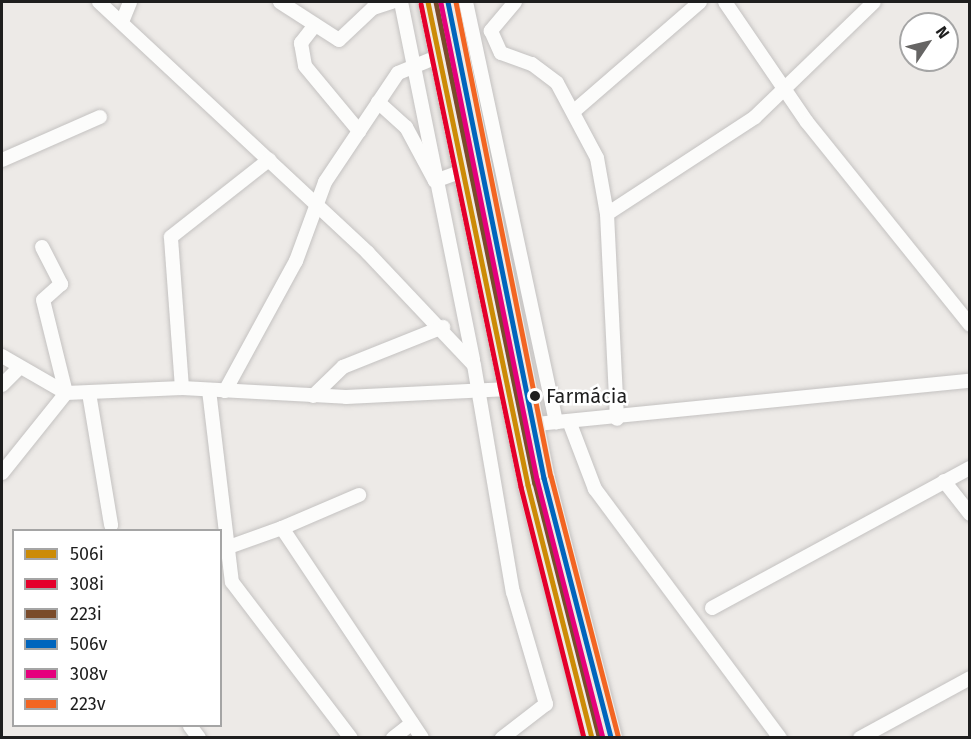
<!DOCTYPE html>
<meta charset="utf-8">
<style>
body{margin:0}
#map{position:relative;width:971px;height:739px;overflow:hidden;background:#edeae7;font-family:"Fira Sans",sans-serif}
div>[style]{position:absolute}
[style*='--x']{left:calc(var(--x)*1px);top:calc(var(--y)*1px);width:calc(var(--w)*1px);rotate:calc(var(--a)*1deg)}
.roads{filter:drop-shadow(0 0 2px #c4c2c1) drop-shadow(0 0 2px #c4c2c1)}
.minor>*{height:14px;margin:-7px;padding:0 7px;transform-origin:7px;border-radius:7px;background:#fcfcfb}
.primary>*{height:21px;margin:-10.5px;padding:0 10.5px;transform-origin:10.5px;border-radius:10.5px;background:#f0eae4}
.bus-1>*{height:4.5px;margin:-2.25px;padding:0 2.25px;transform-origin:2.25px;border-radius:2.25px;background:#cc8b06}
.bus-2>*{height:4.5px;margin:-2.25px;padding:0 2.25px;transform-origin:2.25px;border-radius:2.25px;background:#e4002b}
.bus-3>*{height:4.5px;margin:-2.25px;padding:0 2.25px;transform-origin:2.25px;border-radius:2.25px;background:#7a4b2a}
.bus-4>*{height:4.5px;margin:-2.25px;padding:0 2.25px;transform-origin:2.25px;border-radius:2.25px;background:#0065bd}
.bus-5>*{height:4.5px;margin:-2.25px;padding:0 2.25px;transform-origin:2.25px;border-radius:2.25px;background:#e5007d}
.bus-6>*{height:4.5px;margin:-2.25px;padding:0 2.25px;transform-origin:2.25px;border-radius:2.25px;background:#f26522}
.dots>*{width:16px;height:16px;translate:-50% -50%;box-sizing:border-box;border:3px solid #fff;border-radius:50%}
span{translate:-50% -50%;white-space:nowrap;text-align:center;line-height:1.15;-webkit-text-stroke:5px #fff;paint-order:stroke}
.bus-label{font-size:20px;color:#1e1e1e}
.left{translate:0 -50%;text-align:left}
.frame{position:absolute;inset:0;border:3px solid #1e1e1e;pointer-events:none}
.legend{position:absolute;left:12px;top:529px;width:210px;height:198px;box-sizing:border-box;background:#fff;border:2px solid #a5a5a5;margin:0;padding:8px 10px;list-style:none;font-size:18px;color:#1e1e1e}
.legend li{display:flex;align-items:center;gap:12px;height:30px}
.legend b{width:30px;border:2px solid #a5a5a5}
.north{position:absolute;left:899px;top:12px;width:60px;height:60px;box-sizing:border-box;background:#fff;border:2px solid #a5a5a5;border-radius:50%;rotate:55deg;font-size:16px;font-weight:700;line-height:24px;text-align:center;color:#1e1e1e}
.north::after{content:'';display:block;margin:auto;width:21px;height:27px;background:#666564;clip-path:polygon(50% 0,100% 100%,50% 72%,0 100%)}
</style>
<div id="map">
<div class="roads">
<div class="minor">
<i style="--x:99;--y:2;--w:368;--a:43"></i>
<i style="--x:368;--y:253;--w:154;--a:46.6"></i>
<i style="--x:474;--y:365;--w:230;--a:80.3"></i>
<i style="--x:513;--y:592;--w:117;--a:73.6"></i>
<i style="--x:546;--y:704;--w:56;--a:142.3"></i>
<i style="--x:280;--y:2;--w:70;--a:32.8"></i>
<i style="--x:339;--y:40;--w:47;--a:-43.3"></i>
<i style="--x:373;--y:8;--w:20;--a:-18"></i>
<i style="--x:401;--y:2;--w:365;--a:78.6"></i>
<i style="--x:466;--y:2;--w:430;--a:77.9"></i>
<i style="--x:515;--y:2;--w:38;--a:130"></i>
<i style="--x:491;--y:31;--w:24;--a:66"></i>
<i style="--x:501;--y:53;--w:33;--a:20"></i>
<i style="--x:532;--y:64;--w:31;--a:37"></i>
<i style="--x:557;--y:83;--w:85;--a:61.9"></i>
<i style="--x:597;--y:158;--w:57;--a:79.9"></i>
<i style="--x:607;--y:214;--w:205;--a:87.2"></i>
<i style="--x:725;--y:2;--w:145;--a:55.7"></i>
<i style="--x:807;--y:122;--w:260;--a:51.2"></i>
<i style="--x:122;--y:22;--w:22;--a:-68"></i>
<i style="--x:315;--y:25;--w:23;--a:128"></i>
<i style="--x:301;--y:43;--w:23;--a:80"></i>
<i style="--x:305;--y:66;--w:85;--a:50.3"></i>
<i style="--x:378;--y:102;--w:38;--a:42"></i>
<i style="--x:406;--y:127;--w:61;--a:61.8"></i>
<i style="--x:435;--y:181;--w:30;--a:-20"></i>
<i style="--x:573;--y:112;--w:168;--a:-40.9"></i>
<i style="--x:2;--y:160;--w:107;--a:-23.7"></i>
<i style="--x:607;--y:214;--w:177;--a:-33.2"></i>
<i style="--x:755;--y:117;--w:165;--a:-44"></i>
<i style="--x:42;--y:247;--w:42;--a:62.8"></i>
<i style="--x:61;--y:284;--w:24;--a:138"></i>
<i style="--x:43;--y:300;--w:96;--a:76.1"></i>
<i style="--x:2;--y:356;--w:74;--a:30"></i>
<i style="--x:66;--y:393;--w:116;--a:-2.5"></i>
<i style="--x:182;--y:388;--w:164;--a:3.1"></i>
<i style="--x:346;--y:397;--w:163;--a:-2.8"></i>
<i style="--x:2;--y:385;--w:23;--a:-45"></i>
<i style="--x:182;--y:388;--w:151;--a:-94.2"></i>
<i style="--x:171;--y:237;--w:125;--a:-38.2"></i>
<i style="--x:209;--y:390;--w:193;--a:83.2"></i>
<i style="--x:232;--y:582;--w:196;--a:52.7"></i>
<i style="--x:225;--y:391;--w:148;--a:-61.4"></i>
<i style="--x:296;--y:261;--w:84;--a:-69.8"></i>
<i style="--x:325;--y:182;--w:131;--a:-56.2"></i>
<i style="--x:398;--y:73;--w:44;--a:-22.5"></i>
<i style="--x:89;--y:393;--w:134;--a:80.5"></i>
<i style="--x:313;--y:396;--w:42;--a:-44"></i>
<i style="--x:343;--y:367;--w:108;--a:-21.8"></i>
<i style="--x:569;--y:421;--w:73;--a:69.1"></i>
<i style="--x:595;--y:489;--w:310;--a:53.4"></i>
<i style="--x:536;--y:424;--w:436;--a:-5.7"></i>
<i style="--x:2;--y:473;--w:102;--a:-51.3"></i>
<i style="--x:944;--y:481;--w:42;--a:51.8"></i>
<i style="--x:282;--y:528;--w:84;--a:-23.2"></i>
<i style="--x:226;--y:548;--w:59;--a:-19.7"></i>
<i style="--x:282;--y:528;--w:252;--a:56.3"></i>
<i style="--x:712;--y:608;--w:294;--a:-28.5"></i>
<i style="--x:190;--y:726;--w:15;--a:53"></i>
<i style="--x:393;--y:738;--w:24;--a:-38"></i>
<i style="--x:860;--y:738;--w:125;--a:-28.6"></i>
</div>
<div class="primary">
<i style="--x:428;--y:2;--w:493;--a:78.3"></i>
<i style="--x:528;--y:485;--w:261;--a:75.8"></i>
<i style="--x:448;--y:2;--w:486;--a:78.6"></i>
<i style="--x:544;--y:478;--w:268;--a:75.5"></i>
</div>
</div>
<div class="bus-1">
<i style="--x:428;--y:2;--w:493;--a:78.3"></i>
<i style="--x:528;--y:485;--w:261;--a:75.8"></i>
</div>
<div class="bus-2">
<i style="--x:421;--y:4;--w:493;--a:78.3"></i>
<i style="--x:521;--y:487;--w:259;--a:75.9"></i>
</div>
<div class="bus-3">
<i style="--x:436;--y:2;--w:491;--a:78.4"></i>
<i style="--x:535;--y:483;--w:261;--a:75.8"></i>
</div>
<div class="bus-4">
<i style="--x:448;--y:2;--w:486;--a:78.6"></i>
<i style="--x:544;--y:478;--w:268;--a:75.5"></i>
</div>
<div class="bus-5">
<i style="--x:441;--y:3;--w:486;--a:78.6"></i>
<i style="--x:537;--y:479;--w:267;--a:75.7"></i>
</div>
<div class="bus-6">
<i style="--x:456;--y:2;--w:483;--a:78.7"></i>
<i style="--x:551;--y:476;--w:268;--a:75.5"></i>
</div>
<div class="dots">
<i style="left:535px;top:396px;background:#1e1e1e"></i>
</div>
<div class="bus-label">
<span class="left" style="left:546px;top:396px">Farmácia</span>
</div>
<div class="frame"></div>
<ul class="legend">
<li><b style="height:8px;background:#cc8b06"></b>506i</li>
<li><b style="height:8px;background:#e4002b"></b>308i</li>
<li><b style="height:8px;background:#7a4b2a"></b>223i</li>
<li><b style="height:8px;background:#0065bd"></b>506v</li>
<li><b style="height:8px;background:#e5007d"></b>308v</li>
<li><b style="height:8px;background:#f26522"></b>223v</li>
</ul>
<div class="north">N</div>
</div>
